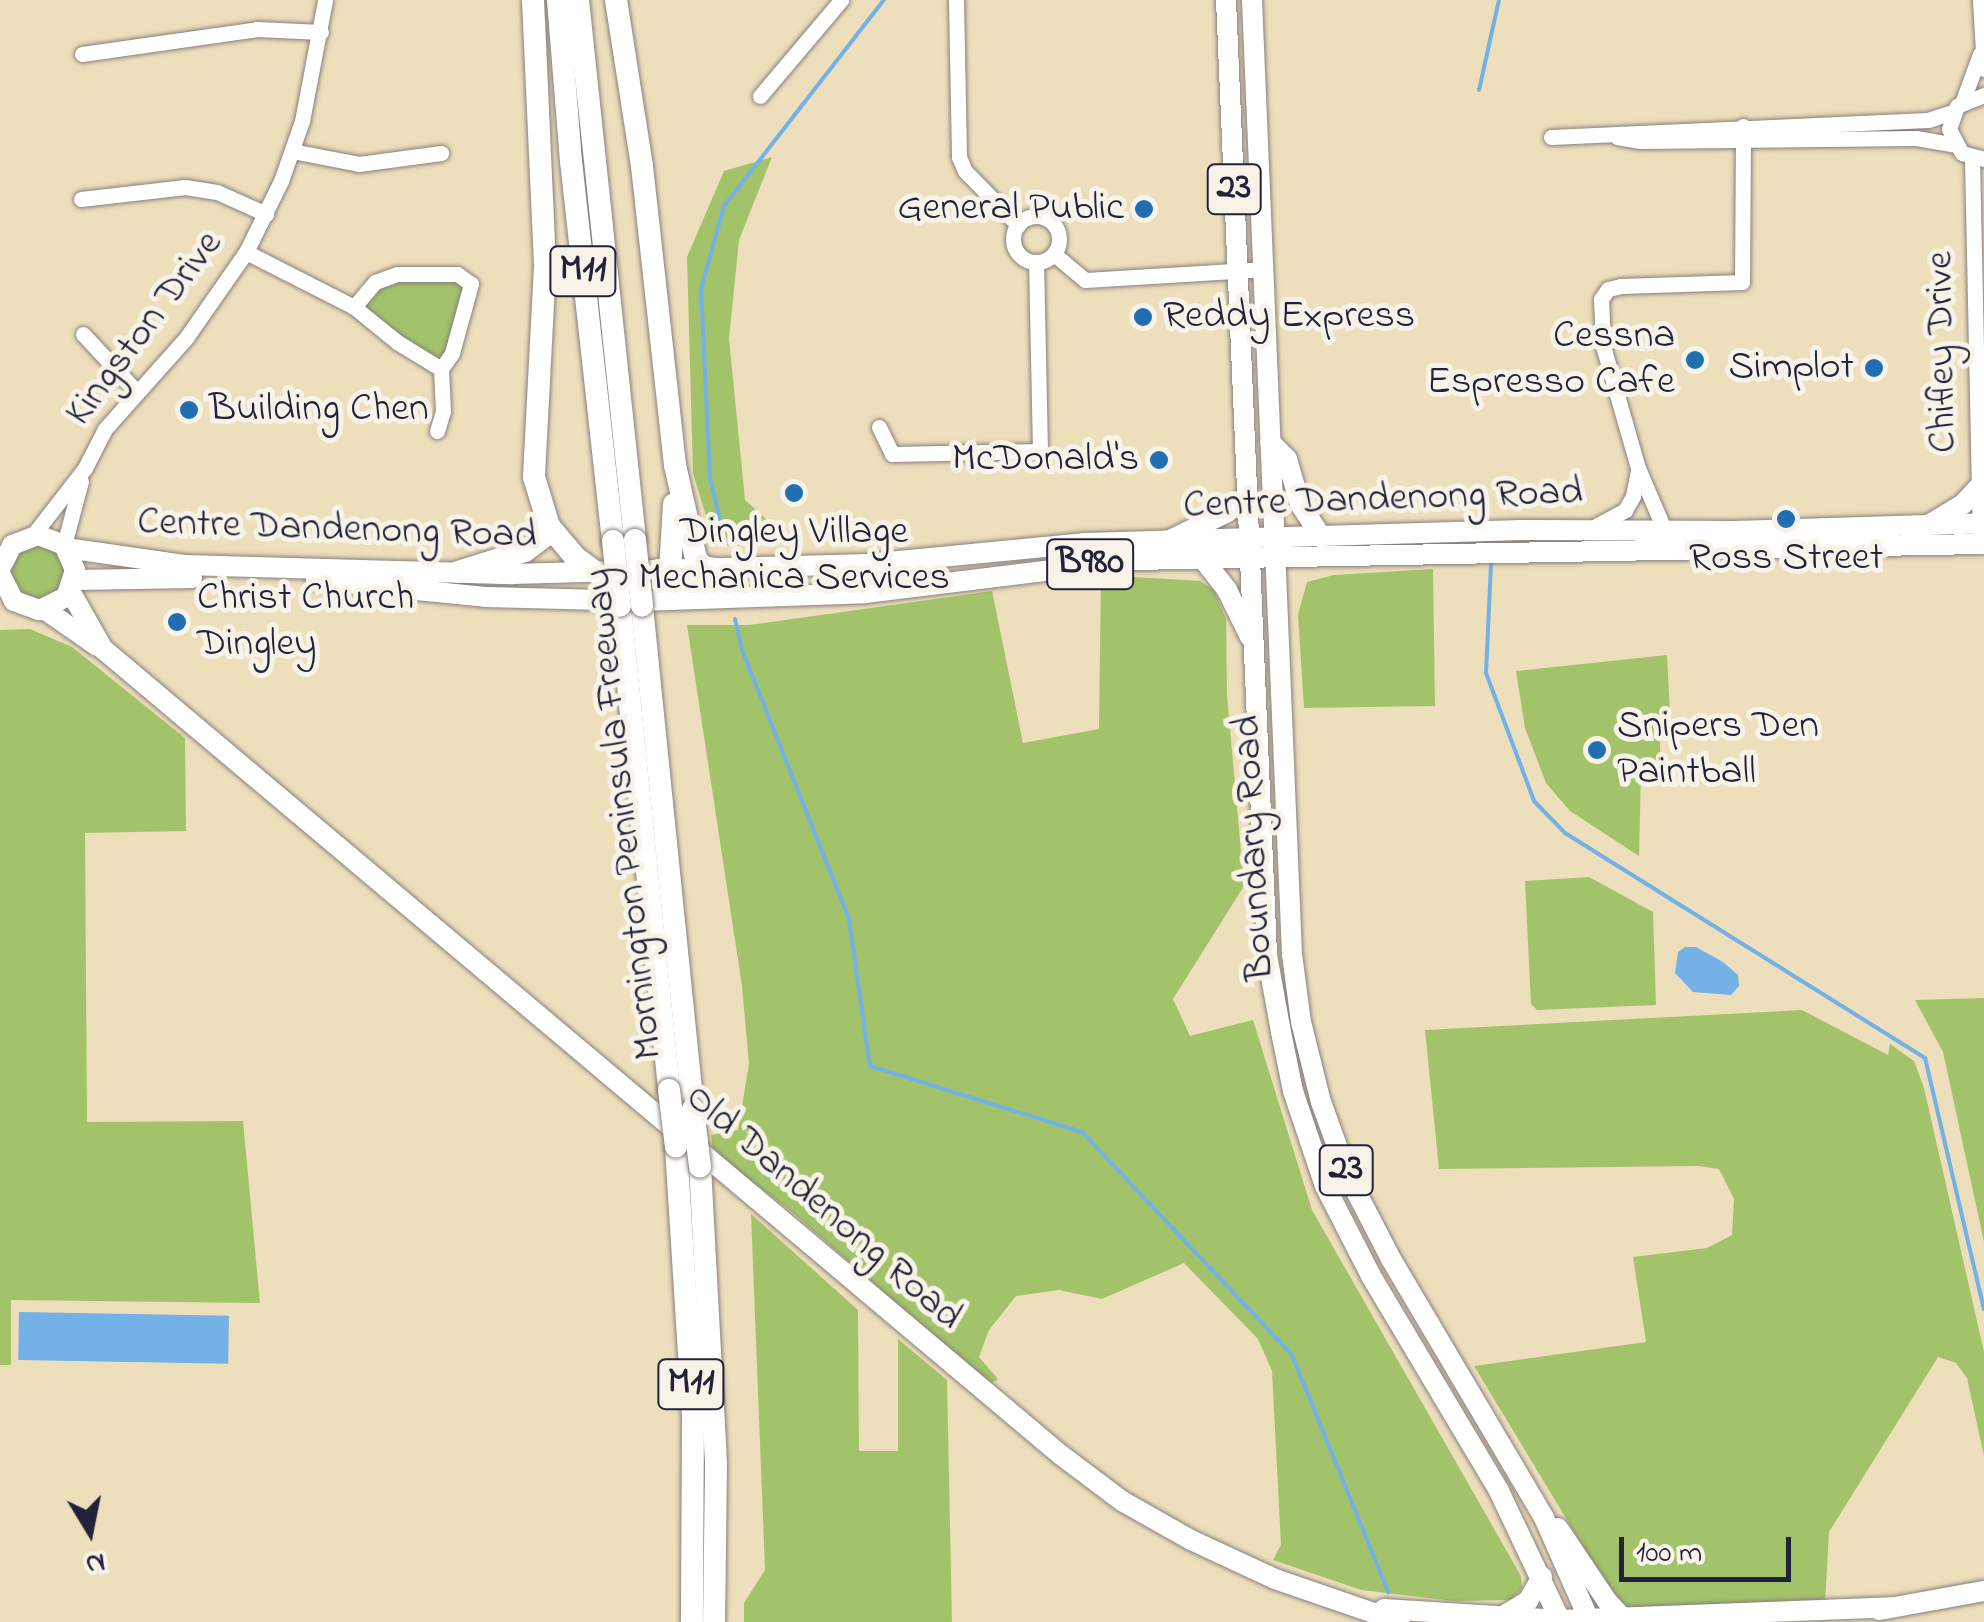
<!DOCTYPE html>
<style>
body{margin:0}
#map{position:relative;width:1984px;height:1622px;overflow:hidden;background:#eddebc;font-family:"Indie Flower",sans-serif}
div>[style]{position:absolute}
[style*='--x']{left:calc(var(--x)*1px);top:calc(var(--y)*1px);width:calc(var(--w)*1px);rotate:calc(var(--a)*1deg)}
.green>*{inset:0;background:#a3c36b}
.water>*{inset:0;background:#73b1e6;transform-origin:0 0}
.stream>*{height:4px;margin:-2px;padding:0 2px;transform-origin:2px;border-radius:2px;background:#73b1e6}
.roads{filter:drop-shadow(0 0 2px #88807c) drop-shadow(0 0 2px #88807c)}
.minor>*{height:15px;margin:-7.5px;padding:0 7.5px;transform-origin:7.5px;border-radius:7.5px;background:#fff}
.minor>.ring{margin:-7.5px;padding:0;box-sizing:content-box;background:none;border:15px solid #fff;border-radius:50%}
.major>*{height:20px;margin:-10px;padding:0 10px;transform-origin:10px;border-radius:10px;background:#fff}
.highway>*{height:22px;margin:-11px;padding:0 11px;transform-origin:11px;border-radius:11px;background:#fff}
.bridges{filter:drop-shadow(0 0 2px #88807c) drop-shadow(0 0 2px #88807c)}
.highway-bridge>*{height:22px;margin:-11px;padding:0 11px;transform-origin:11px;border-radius:11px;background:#fff}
.dots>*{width:28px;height:28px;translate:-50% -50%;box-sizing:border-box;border:5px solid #f7f3e8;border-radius:50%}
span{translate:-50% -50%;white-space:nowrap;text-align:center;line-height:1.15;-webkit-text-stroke:10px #f7f3e8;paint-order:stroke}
.shield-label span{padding:2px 8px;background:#f7f3e8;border:2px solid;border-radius:8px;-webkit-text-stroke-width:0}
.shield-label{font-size:38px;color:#22223b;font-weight:700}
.poi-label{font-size:40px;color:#22223b}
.right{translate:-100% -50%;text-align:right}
.left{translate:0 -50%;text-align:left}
.street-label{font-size:40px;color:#22223b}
.north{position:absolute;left:40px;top:1482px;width:100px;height:100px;-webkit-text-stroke:8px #f7f3e8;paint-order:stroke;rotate:170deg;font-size:28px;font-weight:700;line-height:40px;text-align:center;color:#22223b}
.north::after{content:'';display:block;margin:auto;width:35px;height:45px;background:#22223b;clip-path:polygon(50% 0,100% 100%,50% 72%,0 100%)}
.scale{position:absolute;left:1619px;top:1537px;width:172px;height:45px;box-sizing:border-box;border:5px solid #22223b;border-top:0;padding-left:12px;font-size:30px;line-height:35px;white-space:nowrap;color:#22223b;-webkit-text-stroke:8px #f7f3e8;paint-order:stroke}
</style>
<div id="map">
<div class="green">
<i style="clip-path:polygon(772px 157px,739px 240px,729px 339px,745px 500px,792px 543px,715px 546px,693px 473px,687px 257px,724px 171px)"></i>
<i style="clip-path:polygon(387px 280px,464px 281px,449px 349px,440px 359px,430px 358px,367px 310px,365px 304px)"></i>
<i style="clip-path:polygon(34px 541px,63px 553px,67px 584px,42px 603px,22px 599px,7px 565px,11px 556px)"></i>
<i style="clip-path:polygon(1433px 569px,1435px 706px,1304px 708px,1298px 615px,1307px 582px,1334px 575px)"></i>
<i style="clip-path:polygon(1101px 575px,1200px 581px,1214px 590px,1226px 619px,1227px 695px,1244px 886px,1173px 999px,1190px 1036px,1253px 1020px,1312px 1210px,1521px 1576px,1522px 1588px,1511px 1600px,1454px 1601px,1361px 1590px,1273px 1560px,1281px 1545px,1272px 1371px,1258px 1339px,1184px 1263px,1102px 1299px,1059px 1290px,1016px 1296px,989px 1330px,979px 1357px,998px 1379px,990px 1384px,787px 1208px,713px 1153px,711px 1135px,738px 1130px,749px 1064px,742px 986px,687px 625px,749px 625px,992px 591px,1023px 743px,1099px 729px)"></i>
<i style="clip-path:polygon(30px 629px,72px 647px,185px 738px,186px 831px,85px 833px,87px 1122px,243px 1121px,260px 1303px,11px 1300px,11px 1365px,0 1365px,0 630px)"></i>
<i style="clip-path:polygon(1667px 655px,1670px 714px,1659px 716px,1661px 772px,1641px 773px,1639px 856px,1570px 811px,1546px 783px,1525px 728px,1516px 671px)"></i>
<i style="clip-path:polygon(1589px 877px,1653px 912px,1656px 1005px,1537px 1010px,1531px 1004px,1525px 881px)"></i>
<i style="clip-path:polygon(1984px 998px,1984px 1242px,1943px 1052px,1915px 1000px)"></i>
<i style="clip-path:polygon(1802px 1010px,1888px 1055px,1890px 1044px,1914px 1061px,1924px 1088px,1984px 1352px,1984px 1456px,1967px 1378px,1956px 1363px,1938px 1357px,1829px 1532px,1825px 1603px,1633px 1611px,1616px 1601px,1474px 1366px,1646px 1342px,1633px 1257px,1707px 1248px,1732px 1235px,1734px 1199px,1719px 1169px,1698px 1166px,1439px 1169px,1425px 1030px)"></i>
<i style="clip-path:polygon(751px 1214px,858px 1310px,859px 1451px,898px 1451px,898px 1339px,947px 1380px,952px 1622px,744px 1622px,744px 1603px,765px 1570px)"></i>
</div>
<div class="water">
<i style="clip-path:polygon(1685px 947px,1696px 947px,1723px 962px,1738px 975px,1739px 986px,1731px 995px,1693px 992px,1675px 973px,1678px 952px)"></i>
<i style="left:19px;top:1312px;width:210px;height:48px;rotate:1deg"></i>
</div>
<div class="stream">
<i style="--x:1479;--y:90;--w:92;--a:-77.5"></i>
<i style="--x:725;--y:541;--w:65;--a:-103.4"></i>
<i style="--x:710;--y:478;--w:189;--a:-92.7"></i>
<i style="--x:701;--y:289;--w:86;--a:-74.5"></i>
<i style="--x:724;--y:206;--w:261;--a:-52.2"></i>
<i style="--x:1491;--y:564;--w:109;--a:92.6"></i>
<i style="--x:1486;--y:673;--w:137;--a:69.4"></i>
<i style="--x:1534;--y:801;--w:45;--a:45.9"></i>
<i style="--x:1565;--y:833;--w:425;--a:32"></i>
<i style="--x:1925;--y:1058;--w:258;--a:76.8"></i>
<i style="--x:735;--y:619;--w:32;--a:77"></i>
<i style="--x:742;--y:650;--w:289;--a:68.3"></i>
<i style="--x:849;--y:919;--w:148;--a:81.9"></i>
<i style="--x:870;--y:1066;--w:222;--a:17.3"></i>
<i style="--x:1082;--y:1132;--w:306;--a:46.7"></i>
<i style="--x:1292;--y:1355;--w:256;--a:67.9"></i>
</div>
<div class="roads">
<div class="minor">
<i style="--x:956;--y:0;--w:157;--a:88.9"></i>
<i style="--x:959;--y:157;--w:15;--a:67"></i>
<i style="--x:965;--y:171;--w:76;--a:45.5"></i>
<i style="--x:1980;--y:0;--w:69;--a:86.7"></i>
<i style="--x:82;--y:54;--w:177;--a:-8.1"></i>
<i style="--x:257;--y:29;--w:64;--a:2.7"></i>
<i style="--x:1984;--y:95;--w:29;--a:158"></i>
<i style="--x:1957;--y:106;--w:24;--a:109"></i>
<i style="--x:1949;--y:129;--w:27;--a:62"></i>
<i style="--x:1962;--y:153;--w:23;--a:15"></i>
<i style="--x:760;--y:96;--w:126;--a:-49.8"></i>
<i style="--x:1963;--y:100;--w:49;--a:-69.7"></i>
<i style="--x:1551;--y:137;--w:377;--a:-2.6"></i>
<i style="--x:1928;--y:120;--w:26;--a:-18"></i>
<i style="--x:1617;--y:137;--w:22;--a:10"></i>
<i style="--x:1639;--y:141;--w:277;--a:-0.6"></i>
<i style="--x:1916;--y:138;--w:40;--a:10"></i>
<i style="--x:292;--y:151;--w:68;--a:11"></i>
<i style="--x:359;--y:164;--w:83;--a:-7.6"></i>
<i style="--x:1972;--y:158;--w:386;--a:88.8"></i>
<i style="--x:81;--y:199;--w:105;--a:-6.6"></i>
<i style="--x:185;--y:187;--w:32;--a:9"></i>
<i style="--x:217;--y:192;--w:54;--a:24.2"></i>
<i class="ring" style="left:1013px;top:216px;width:31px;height:31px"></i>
<i style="--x:246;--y:252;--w:121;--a:27"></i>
<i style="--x:354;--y:307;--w:55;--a:39.1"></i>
<i style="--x:397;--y:342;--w:52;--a:31.5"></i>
<i style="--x:441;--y:369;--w:19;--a:-55"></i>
<i style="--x:452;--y:353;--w:72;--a:-74.6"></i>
<i style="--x:471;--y:284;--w:17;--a:-144"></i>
<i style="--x:457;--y:274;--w:60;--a:180"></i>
<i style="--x:397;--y:274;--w:23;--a:160"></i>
<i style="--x:375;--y:282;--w:33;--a:130"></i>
<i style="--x:1054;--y:254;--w:40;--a:40"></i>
<i style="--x:1085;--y:280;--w:178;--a:-3.5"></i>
<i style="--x:83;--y:334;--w:79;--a:47"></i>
<i style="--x:879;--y:427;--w:30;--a:64"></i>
<i style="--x:892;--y:454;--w:148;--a:-1.2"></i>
<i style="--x:1040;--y:451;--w:189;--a:-91.2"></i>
<i style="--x:437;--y:431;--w:21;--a:-73"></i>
<i style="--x:443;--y:411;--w:42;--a:-92.7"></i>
<i style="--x:1590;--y:529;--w:40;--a:-28"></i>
<i style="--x:1625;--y:510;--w:16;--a:-60"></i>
<i style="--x:1633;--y:496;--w:25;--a:-79"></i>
<i style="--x:1664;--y:529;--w:66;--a:-113.1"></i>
<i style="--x:1638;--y:468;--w:127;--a:-106"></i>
<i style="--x:1603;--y:346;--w:47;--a:-92.4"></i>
<i style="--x:1601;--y:299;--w:12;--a:-55"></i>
<i style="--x:1608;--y:289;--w:13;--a:-13"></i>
<i style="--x:1621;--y:286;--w:121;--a:-1.9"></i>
<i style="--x:1742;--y:282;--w:156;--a:-89.6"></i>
<i style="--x:33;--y:535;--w:85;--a:-52.2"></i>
<i style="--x:85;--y:468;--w:44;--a:-62.9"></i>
<i style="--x:105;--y:429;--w:122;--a:-48.3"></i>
<i style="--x:186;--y:338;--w:105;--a:-55.1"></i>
<i style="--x:246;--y:252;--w:79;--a:-63.8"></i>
<i style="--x:281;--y:181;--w:64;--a:-70.7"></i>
<i style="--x:302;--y:121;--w:123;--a:-79.2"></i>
<i style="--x:64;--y:545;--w:66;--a:-75.1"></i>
</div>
<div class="major">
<i style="--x:1226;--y:0;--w:956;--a:87.54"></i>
<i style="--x:1267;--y:955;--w:78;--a:79.7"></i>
<i style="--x:1281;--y:1032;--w:60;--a:78.5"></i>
<i style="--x:1293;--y:1091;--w:100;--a:71.4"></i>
<i style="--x:1325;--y:1186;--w:101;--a:62.9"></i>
<i style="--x:1371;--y:1276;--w:250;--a:59.2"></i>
<i style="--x:1499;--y:1491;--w:145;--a:64.7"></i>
<i style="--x:1252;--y:0;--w:955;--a:87.6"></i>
<i style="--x:1292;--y:954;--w:69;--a:82.5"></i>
<i style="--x:1301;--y:1022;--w:82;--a:76"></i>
<i style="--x:1321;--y:1102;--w:79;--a:70"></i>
<i style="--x:1348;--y:1176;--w:93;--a:62.6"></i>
<i style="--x:1391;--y:1259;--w:301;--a:59.4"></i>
<i style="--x:1544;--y:1518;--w:114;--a:66.1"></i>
<i style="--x:1270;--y:442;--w:24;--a:45"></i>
<i style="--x:1287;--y:459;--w:47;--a:73.9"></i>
<i style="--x:1300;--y:504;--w:38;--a:57"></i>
<i style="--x:1930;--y:524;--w:39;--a:-31"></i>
<i style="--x:1963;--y:504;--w:22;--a:-47"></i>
<i style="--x:1170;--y:540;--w:62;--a:-25.7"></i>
<i style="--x:1226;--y:513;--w:26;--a:-39"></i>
<i style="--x:66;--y:548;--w:119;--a:8.2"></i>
<i style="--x:184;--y:565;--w:328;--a:1.6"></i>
<i style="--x:512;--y:574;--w:356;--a:-1.6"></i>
<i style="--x:868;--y:564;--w:219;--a:-5.5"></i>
<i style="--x:1086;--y:543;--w:436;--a:-1.7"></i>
<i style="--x:1522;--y:530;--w:213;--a:0.3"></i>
<i style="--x:1735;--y:531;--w:249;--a:-1.8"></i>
<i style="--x:1203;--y:559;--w:39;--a:52"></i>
<i style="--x:1227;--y:590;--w:52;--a:63.9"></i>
<i style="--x:0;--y:569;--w:27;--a:-63"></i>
<i style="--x:12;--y:545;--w:28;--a:-21"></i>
<i style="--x:38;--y:535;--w:28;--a:21"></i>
<i style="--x:64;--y:545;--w:27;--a:66"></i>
<i style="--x:75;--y:570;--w:28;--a:108"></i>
<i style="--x:66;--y:597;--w:30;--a:154"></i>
<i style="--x:39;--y:610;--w:27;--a:-160"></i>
<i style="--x:14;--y:601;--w:30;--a:-117"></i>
<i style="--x:74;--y:580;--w:118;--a:-1"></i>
<i style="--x:316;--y:580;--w:170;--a:5.7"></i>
<i style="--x:485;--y:597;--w:155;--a:1.5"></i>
<i style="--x:640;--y:601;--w:225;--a:-2"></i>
<i style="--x:865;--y:593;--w:269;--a:-7"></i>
<i style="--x:1132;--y:560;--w:852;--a:-1.08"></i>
<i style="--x:70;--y:591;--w:67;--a:60.4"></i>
<i style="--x:103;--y:649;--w:1252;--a:40.08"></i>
<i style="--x:1061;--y:1455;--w:76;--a:37"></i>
<i style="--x:1122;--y:1501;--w:79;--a:29.5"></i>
<i style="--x:1191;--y:1540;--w:93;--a:24.9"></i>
<i style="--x:1275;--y:1579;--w:132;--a:19"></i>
<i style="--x:44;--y:609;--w:65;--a:34.9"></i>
<i style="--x:1558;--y:1528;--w:88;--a:56.1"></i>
<i style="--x:1607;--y:1601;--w:25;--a:47"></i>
<i style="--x:1384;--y:1609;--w:176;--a:3.6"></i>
<i style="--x:1560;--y:1620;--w:331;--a:-2.2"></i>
<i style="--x:1879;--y:1610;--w:107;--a:-10.3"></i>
<i style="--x:1503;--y:1616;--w:29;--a:-31"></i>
<i style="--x:1528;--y:1601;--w:28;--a:-60"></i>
</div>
<div class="highway">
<i style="--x:533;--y:0;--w:266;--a:87.4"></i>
<i style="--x:545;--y:266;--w:211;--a:93"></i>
<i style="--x:534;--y:477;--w:51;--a:73"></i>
<i style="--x:549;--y:526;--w:40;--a:50"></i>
<i style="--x:575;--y:557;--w:26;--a:37"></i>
<i style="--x:558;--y:0;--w:162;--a:85.4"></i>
<i style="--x:571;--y:161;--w:382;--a:83.7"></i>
<i style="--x:578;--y:0;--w:543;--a:83.97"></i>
<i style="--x:616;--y:0;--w:168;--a:81.1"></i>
<i style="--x:642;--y:166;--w:301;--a:83.7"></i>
<i style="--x:675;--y:465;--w:96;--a:77.4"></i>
<i style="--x:696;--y:559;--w:11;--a:49"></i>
<i style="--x:703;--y:567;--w:12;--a:9"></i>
<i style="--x:670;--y:571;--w:67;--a:-86.6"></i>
<i style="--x:458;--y:572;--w:70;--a:-17.4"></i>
<i style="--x:525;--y:551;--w:25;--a:-37"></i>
<i style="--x:545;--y:536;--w:14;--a:-82"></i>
<i style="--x:620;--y:606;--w:486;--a:84.2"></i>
<i style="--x:642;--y:606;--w:506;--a:84.21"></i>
<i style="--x:676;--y:1147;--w:269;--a:86.4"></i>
<i style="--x:693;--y:1415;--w:207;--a:90.3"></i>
<i style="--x:700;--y:1167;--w:297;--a:86.9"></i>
<i style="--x:716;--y:1464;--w:158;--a:90.7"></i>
</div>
</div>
<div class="bridges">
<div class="highway-bridge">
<i style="--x:635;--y:540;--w:66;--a:83.9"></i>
<i style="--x:613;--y:541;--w:65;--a:83.9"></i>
<i style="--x:669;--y:1090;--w:57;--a:83"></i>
<i style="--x:693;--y:1109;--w:58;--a:83.1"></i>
</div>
</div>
<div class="dots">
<i style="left:1144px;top:209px;background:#1f6fb2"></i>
<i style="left:1143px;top:317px;background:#1f6fb2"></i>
<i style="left:1695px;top:360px;background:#1f6fb2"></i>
<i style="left:1874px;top:368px;background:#1f6fb2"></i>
<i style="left:189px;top:410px;background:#1f6fb2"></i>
<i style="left:1159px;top:460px;background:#1f6fb2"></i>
<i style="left:794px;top:493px;background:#1f6fb2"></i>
<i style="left:1786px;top:519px;background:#1f6fb2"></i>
<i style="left:177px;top:622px;background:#1f6fb2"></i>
<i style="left:1597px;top:750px;background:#1f6fb2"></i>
</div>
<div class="shield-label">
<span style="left:1234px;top:189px">23</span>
<span style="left:583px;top:271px">M11</span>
<span style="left:1090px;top:564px">B980</span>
<span style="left:1346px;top:1170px">23</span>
<span style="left:691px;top:1384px">M11</span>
</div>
<div class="poi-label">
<span class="right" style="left:1124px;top:209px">General Public</span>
<span class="left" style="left:1163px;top:317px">Reddy Express</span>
<span class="right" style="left:1675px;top:360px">Cessna<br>Espresso Cafe</span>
<span class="right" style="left:1854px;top:368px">Simplot</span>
<span class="left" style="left:209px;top:410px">Building Chen</span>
<span class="right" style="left:1139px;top:460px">McDonald's</span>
<span style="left:794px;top:556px">Dingley Village<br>Mechanica Services</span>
<span style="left:1786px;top:559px">Ross Street</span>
<span class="left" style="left:197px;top:622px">Christ Church<br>Dingley</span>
<span class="left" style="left:1617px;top:750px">Snipers Den<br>Paintball</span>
</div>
<div class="street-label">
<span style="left:145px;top:329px;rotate:-53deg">Kingston Drive</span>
<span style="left:1943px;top:352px;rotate:-91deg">Chifley Drive</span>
<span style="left:1383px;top:500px;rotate:-2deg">Centre Dandenong Road</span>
<span style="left:337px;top:530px;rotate:2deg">Centre Dandenong Road</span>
<span style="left:625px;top:814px;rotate:-96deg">Mornington Peninsula Freeway</span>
<span style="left:1255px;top:848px;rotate:-93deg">Boundary Road</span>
<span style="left:823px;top:1208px;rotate:41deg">Old Dandenong Road</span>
</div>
<div class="north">N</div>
<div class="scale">100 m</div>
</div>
